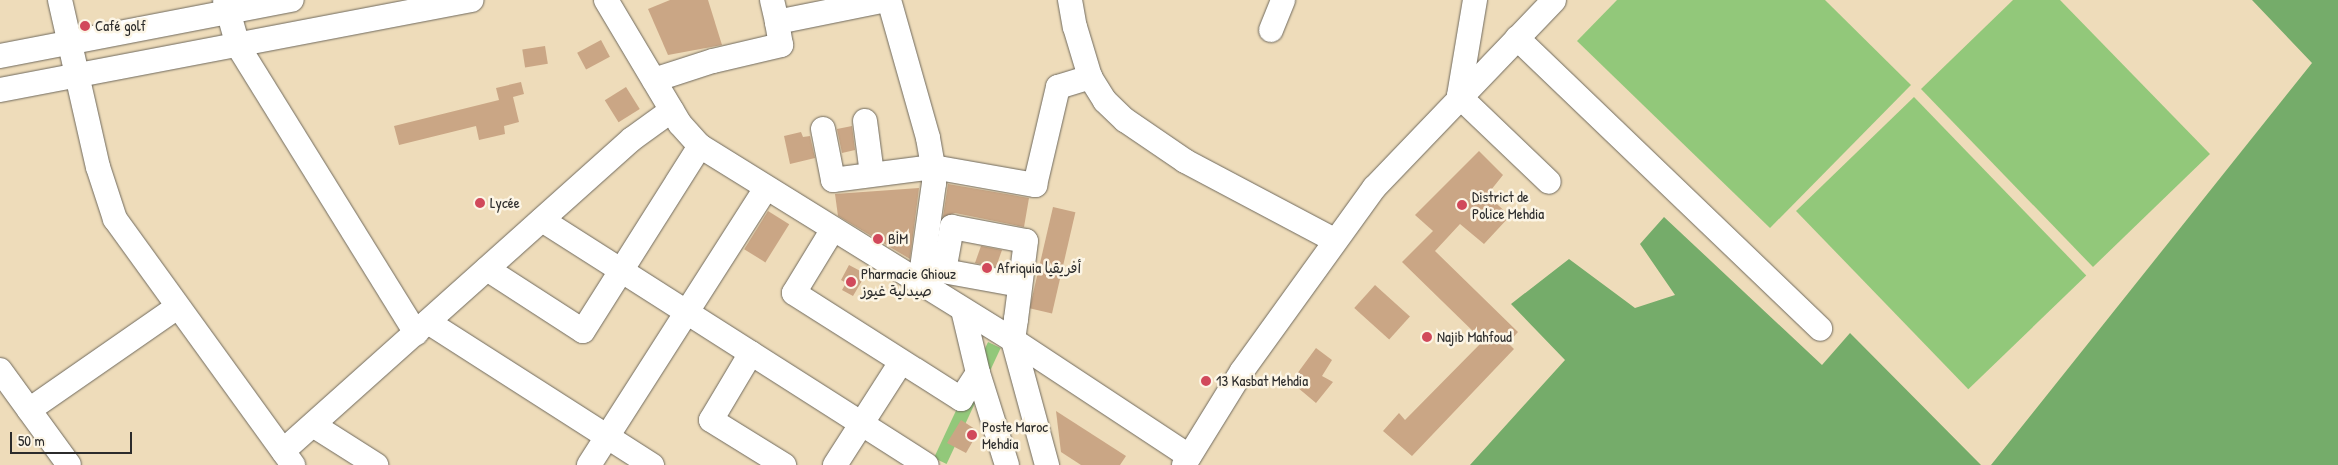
<!DOCTYPE html>
<meta charset="utf-8">
<style>
body{margin:0}
#map{position:relative;width:2338px;height:465px;overflow:hidden;background:#eedcba;font-family:"Patrick Hand","Playpen Sans Arabic",sans-serif}
div>[style]{position:absolute}
[style*='--x']{left:calc(var(--x)*1px);top:calc(var(--y)*1px);width:calc(var(--w)*1px);rotate:calc(var(--a)*1deg)}
.green>*{inset:0;background:#92c87a;transform-origin:0 0}
.forest>*{inset:0;background:#75ac6a}
.building>*{inset:0;background:#caa685;transform-origin:0 0}
.roads{filter:drop-shadow(0 0 1px #6f695d) drop-shadow(0 0 1px #6f695d)}
.minor>*{height:24px;margin:-12px;padding:0 12px;transform-origin:12px;border-radius:12px;background:#fff}
.dots>*{width:14px;height:14px;translate:-50% -50%;box-sizing:border-box;border:2px solid #fcf5e5;border-radius:50%}
span{translate:-50% -50%;white-space:nowrap;text-align:center;line-height:1.15;-webkit-text-stroke:5px #fcf5e5;paint-order:stroke}
.poi-label{font-size:15px;color:#2b2b2b}
.left{translate:0 -50%;text-align:left}
.scale{position:absolute;left:10px;top:432px;width:122px;height:22px;box-sizing:border-box;border:2px solid #2b2b2b;border-top:0;padding-left:6px;font-size:15px;line-height:18px;white-space:nowrap;color:#2b2b2b;-webkit-text-stroke:4px #fcf5e5;paint-order:stroke}
</style>
<div id="map">
<div class="green">
<i style="clip-path:polygon(1617px 0,1825px 0,1911px 85px,1770px 228px,1577px 41px)"></i>
<i style="clip-path:polygon(2013px 0,2060px 0,2210px 154px,2093px 267px,1921px 89px)"></i>
<i style="left:1914px;top:97px;width:248px;height:164px;rotate:46deg"></i>
<i style="left:988px;top:342px;width:14px;height:128px;rotate:25deg"></i>
</div>
<div class="forest">
<i style="clip-path:polygon(2252px 0,2338px 0,2338px 465px,1991px 465px,2312px 63px)"></i>
<i style="clip-path:polygon(1664px 217px,1822px 365px,1850px 333px,1981px 465px,1470px 465px,1565px 360px,1511px 304px,1569px 259px,1635px 308px,1675px 295px,1640px 244px)"></i>
</div>
<div class="building">
<i style="clip-path:polygon(670px 0,708px 0,722px 45px,668px 55px,648px 9px)"></i>
<i style="left:601px;top:40px;width:19px;height:27px;rotate:62deg"></i>
<i style="left:545px;top:46px;width:18px;height:23px;rotate:81deg"></i>
<i style="clip-path:polygon(521px 82px,524px 94px,513px 97px,519px 122px,504px 126px,505px 134px,479px 140px,476px 126px,399px 145px,394px 126px,499px 100px,496px 88px)"></i>
<i style="left:626px;top:87px;width:26px;height:25px;rotate:58deg"></i>
<i style="clip-path:polygon(852px 126px,855px 150px,842px 153px,837px 129px)"></i>
<i style="clip-path:polygon(801px 132px,803px 137px,810px 136px,815px 158px,790px 164px,784px 136px)"></i>
<i style="clip-path:polygon(1479px 151px,1503px 175px,1487px 195px,1510px 216px,1484px 244px,1460px 224px,1435px 251px,1518px 332px,1508px 343px,1514px 349px,1412px 456px,1383px 431px,1399px 413px,1405px 420px,1483px 341px,1402px 262px,1433px 231px,1415px 215px)"></i>
<i style="clip-path:polygon(948px 184px,1029px 198px,1024px 227px,955px 213px,943px 217px)"></i>
<i style="clip-path:polygon(919px 188px,910px 259px,838px 216px,835px 194px)"></i>
<i style="left:1053px;top:207px;width:23px;height:104px;rotate:13deg"></i>
<i style="left:768px;top:211px;width:25px;height:45px;rotate:32deg"></i>
<i style="clip-path:polygon(981px 246px,1002px 250px,996px 267px,975px 263px)"></i>
<i style="clip-path:polygon(849px 265px,866px 274px,853px 296px,842px 290px,846px 283px,841px 280px)"></i>
<i style="left:1375px;top:285px;width:47px;height:31px;rotate:42deg"></i>
<i style="clip-path:polygon(1316px 348px,1332px 360px,1322px 376px,1333px 382px,1316px 403px,1291px 382px)"></i>
<i style="clip-path:polygon(1056px 411px,1126px 456px,1120px 465px,1081px 465px,1061px 452px)"></i>
<i style="clip-path:polygon(961px 420px,975px 429px,977px 434px,966px 453px,947px 443px)"></i>
</div>
<div class="roads">
<div class="minor">
<i style="--x:60;--y:0;--w:171;--a:77.2"></i>
<i style="--x:98;--y:167;--w:55;--a:71.9"></i>
<i style="--x:115;--y:219;--w:304;--a:54.1"></i>
<i style="--x:225;--y:0;--w:48;--a:74.2"></i>
<i style="--x:238;--y:46;--w:338;--a:58.2"></i>
<i style="--x:606;--y:0;--w:144;--a:59.2"></i>
<i style="--x:680;--y:124;--w:30;--a:48"></i>
<i style="--x:700;--y:146;--w:368;--a:31.8"></i>
<i style="--x:1013;--y:340;--w:211;--a:33.4"></i>
<i style="--x:772;--y:0;--w:23;--a:77"></i>
<i style="--x:889;--y:0;--w:143;--a:74.2"></i>
<i style="--x:928;--y:138;--w:29;--a:80"></i>
<i style="--x:933;--y:167;--w:16;--a:86"></i>
<i style="--x:934;--y:183;--w:101;--a:98"></i>
<i style="--x:1070;--y:0;--w:27;--a:80"></i>
<i style="--x:1075;--y:27;--w:52;--a:73.3"></i>
<i style="--x:1090;--y:77;--w:28;--a:58"></i>
<i style="--x:1105;--y:101;--w:28;--a:44"></i>
<i style="--x:1125;--y:120;--w:73;--a:34.3"></i>
<i style="--x:1185;--y:161;--w:169;--a:27.9"></i>
<i style="--x:1475;--y:0;--w:97;--a:99.5"></i>
<i style="--x:1459;--y:96;--w:124;--a:43.7"></i>
<i style="--x:1271;--y:30;--w:32;--a:-68"></i>
<i style="--x:1517;--y:38;--w:420;--a:43.8"></i>
<i style="--x:0;--y:56;--w:297;--a:-10.9"></i>
<i style="--x:654;--y:80;--w:62;--a:-17.9"></i>
<i style="--x:713;--y:61;--w:70;--a:-13.2"></i>
<i style="--x:781;--y:45;--w:23;--a:-100"></i>
<i style="--x:777;--y:22;--w:111;--a:-11.4"></i>
<i style="--x:0;--y:90;--w:480;--a:-10.8"></i>
<i style="--x:865;--y:121;--w:53;--a:82.5"></i>
<i style="--x:823;--y:129;--w:52;--a:78.9"></i>
<i style="--x:833;--y:180;--w:101;--a:-7.4"></i>
<i style="--x:933;--y:167;--w:104;--a:10"></i>
<i style="--x:1035;--y:185;--w:101;--a:-76.8"></i>
<i style="--x:1058;--y:87;--w:34;--a:-17"></i>
<i style="--x:542;--y:220;--w:456;--a:32.5"></i>
<i style="--x:833;--y:229;--w:75;--a:121.4"></i>
<i style="--x:794;--y:293;--w:198;--a:32.4"></i>
<i style="--x:961;--y:399;--w:31;--a:-57"></i>
<i style="--x:487;--y:269;--w:114;--a:32.9"></i>
<i style="--x:583;--y:331;--w:219;--a:-57.7"></i>
<i style="--x:1020;--y:285;--w:77;--a:-169.6"></i>
<i style="--x:944;--y:271;--w:45;--a:-79.7"></i>
<i style="--x:952;--y:227;--w:75;--a:10.7"></i>
<i style="--x:1026;--y:241;--w:79;--a:97.3"></i>
<i style="--x:1016;--y:319;--w:21;--a:98"></i>
<i style="--x:1013;--y:340;--w:130;--a:74.8"></i>
<i style="--x:963;--y:310;--w:65;--a:76.6"></i>
<i style="--x:978;--y:373;--w:96;--a:72.5"></i>
<i style="--x:428;--y:322;--w:266;--a:32.6"></i>
<i style="--x:751;--y:353;--w:78;--a:120.8"></i>
<i style="--x:711;--y:420;--w:86;--a:31.7"></i>
<i style="--x:0;--y:370;--w:117;--a:54"></i>
<i style="--x:29;--y:410;--w:180;--a:-34.8"></i>
<i style="--x:313;--y:425;--w:75;--a:32.4"></i>
<i style="--x:283;--y:451;--w:468;--a:-41.8"></i>
<i style="--x:632;--y:139;--w:49;--a:-35.9"></i>
<i style="--x:589;--y:465;--w:329;--a:-57.4"></i>
<i style="--x:835;--y:465;--w:122;--a:-57.3"></i>
<i style="--x:1184;--y:465;--w:110;--a:-58.3"></i>
<i style="--x:1242;--y:371;--w:226;--a:-54.2"></i>
<i style="--x:1374;--y:188;--w:260;--a:-46.2"></i>
</div>
</div>
<div class="dots">
<i style="left:85px;top:26px;background:#d1495b"></i>
<i style="left:480px;top:203px;background:#d1495b"></i>
<i style="left:1462px;top:205px;background:#d1495b"></i>
<i style="left:878px;top:239px;background:#d1495b"></i>
<i style="left:987px;top:268px;background:#d1495b"></i>
<i style="left:851px;top:282px;background:#d1495b"></i>
<i style="left:1427px;top:337px;background:#d1495b"></i>
<i style="left:1206px;top:381px;background:#d1495b"></i>
<i style="left:972px;top:435px;background:#d1495b"></i>
</div>
<div class="poi-label">
<span class="left" style="left:95px;top:26px">Café golf</span>
<span class="left" style="left:1472px;top:205px">District de<br>Police Mehdia</span>
<span class="left" style="left:490px;top:203px">Lycée</span>
<span class="left" style="left:888px;top:239px">BİM</span>
<span class="left" style="left:997px;top:268px">Afriquia أفريقيا</span>
<span class="left" style="left:861px;top:282px">Pharmacie Ghiouz<br>صيدلية غيوز</span>
<span class="left" style="left:1437px;top:337px">Najib Mahfoud</span>
<span class="left" style="left:1216px;top:381px">13 Kasbat Mehdia</span>
<span class="left" style="left:982px;top:435px">Poste Maroc<br>Mehdia</span>
</div>
<div class="scale">50 m</div>
</div>
